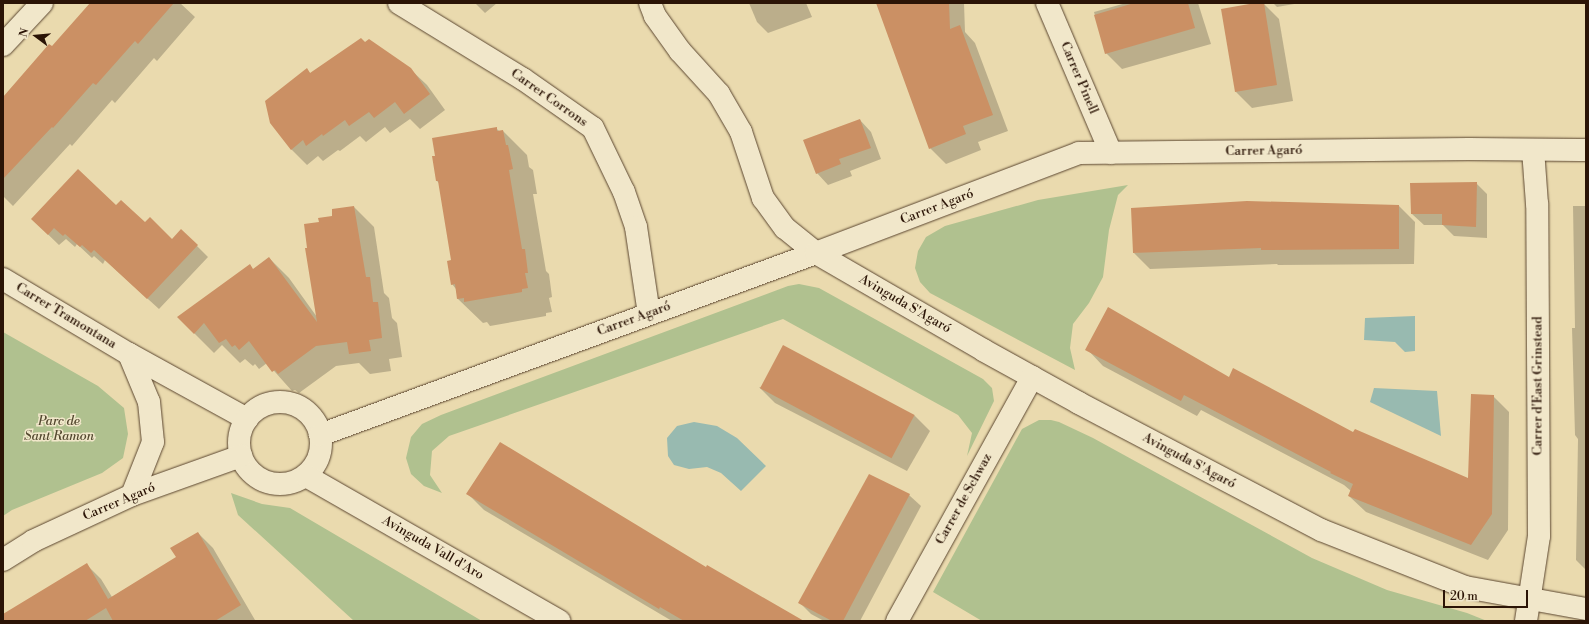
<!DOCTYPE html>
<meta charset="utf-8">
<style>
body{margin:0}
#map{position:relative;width:1589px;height:624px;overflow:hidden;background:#eadaae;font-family:"Libre Bodoni",serif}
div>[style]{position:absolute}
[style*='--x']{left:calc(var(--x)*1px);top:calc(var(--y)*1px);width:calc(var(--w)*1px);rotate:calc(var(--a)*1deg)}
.green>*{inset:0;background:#b0c18f}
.water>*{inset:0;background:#98bab0}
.shadow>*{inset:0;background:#0003}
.building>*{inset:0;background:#cb9064;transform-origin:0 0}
.roads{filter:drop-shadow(0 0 1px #5b4630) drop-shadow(0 0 1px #5b4630)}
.minor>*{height:22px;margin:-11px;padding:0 11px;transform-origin:11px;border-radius:11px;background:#f1e7ca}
.minor>.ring{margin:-11px;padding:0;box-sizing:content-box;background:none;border:22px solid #f1e7ca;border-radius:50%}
span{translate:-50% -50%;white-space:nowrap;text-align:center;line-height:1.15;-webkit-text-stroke:3px #f1e7ca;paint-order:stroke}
.street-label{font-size:13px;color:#2b1406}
.park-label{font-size:13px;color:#53482f;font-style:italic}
.frame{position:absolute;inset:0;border:4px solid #2b1406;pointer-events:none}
.north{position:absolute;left:16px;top:16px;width:40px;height:40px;-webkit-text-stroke:3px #f1e7ca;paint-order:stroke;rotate:286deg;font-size:11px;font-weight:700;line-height:16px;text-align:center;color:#2b1406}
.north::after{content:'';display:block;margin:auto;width:14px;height:18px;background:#2b1406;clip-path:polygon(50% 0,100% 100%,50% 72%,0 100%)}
.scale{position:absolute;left:1443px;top:590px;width:85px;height:18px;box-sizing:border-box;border:2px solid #2b1406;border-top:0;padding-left:5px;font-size:12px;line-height:14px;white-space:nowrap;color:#2b1406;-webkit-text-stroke:3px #f1e7ca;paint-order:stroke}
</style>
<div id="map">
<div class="green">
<i style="clip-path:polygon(1128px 185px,1118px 195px,1109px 230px,1103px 277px,1089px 303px,1073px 324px,1070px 348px,1075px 370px,930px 293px,920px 282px,915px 268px,918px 251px,926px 237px,945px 226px,1038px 200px)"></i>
<i style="clip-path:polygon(799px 284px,819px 288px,983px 379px,992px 388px,994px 401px,967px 456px,972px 433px,958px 415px,783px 319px,449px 436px,432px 451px,430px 475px,442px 493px,424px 486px,411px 474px,406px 458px,411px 437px,422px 424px,441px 415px,788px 286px)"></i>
<i style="clip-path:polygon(3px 332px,98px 386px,124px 408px,128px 434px,123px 458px,102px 473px,12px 510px,3px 516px)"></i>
<i style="clip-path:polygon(1039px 420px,1051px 420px,1059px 422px,1093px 438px,1312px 558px,1387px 590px,1467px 613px,1487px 621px,982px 621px,933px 592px,1022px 429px)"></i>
<i style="clip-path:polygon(231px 493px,262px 504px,290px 508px,482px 621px,354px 621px,238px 515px)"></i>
</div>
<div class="water">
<i style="clip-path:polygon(1415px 316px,1415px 351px,1405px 352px,1395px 342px,1364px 340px,1365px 318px)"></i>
<i style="clip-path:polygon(1374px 388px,1437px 391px,1441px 436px,1370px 402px)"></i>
<i style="clip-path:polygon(694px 422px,717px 426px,737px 438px,766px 466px,741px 491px,721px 473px,707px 467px,689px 469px,674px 465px,668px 456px,667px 438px,677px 426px)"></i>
</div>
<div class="shadow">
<i style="clip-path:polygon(96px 3px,180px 3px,195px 17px,157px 61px,154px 58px,115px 103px,112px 100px,72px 146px,70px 144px,13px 206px,3px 196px,3px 98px)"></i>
<i style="clip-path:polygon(475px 3px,497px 3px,485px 13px)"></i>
<i style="clip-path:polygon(749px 3px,806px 3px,812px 17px,768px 33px,757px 22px)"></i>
<i style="clip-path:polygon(879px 3px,964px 3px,965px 32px,975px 43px,1008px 131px,978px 142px,981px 150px,946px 164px,930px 148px)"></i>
<i style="clip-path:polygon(1126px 3px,1198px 3px,1211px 44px,1122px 69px,1106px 53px,1094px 12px)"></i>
<i style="clip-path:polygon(1261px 3px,1263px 3px,1279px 19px,1293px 101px,1252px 108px,1236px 92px)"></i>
<i style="clip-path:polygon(1273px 3px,1300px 3px,1277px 7px)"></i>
<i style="clip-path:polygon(365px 43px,410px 69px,427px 85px,445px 110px,420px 129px,410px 119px,390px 133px,385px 127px,366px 142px,360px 136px,340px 151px,338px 150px,323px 161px,318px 156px,307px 165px,291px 149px,307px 70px,311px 74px)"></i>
<i style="clip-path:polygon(860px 120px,871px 132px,881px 159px,850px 171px,852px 176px,828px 185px,817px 173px)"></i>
<i style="clip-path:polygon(496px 128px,499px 131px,503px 131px,527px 155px,529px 167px,533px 170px,537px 194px,533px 194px,546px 271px,549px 274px,552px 297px,549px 298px,552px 312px,546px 313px,546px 316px,490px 326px,487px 322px,483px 323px,458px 299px,456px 289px,452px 284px,452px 261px,440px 184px,437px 181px)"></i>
<i style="clip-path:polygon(1476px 183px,1487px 194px,1487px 238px,1454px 236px,1443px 225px,1424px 225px,1412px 214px)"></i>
<i style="clip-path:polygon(1399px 206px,1415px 222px,1414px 264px,1278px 265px,1277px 264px,1150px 269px,1134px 253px)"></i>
<i style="clip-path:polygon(1573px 206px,1586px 206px,1586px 570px,1576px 560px,1578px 439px,1575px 435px,1572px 328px,1575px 328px)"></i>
<i style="clip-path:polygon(116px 207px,172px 240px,197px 246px,208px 257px,159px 309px,105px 260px,103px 264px,94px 256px,92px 258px,77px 244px,75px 247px,66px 239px,59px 245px,32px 219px)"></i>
<i style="clip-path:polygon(354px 207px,374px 227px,384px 293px,389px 298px,392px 318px,397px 323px,402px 357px,389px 359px,391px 371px,370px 374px,359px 363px,336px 366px,299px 393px,295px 390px,292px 391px,267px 363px,259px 369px,255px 364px,253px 366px,245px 359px,240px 363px,222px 345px,214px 353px,178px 317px,254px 270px,269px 258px,289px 278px,317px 317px,320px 223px)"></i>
<i style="clip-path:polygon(1087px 349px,1229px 378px,1353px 434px,1469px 479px,1493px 396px,1509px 412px,1508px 530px,1488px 560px,1366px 512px,1349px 496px,1351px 491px,1344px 485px,1201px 410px,1197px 416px,1103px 366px)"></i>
<i style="clip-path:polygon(759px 387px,914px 415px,930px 431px,907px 471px,775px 403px)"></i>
<i style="clip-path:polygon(468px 494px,706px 569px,793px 621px,672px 621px,484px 510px)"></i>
<i style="clip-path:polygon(909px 495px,921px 506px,860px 621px,824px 621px,811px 614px,800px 603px)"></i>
<i style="clip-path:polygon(198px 533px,213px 548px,255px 620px,16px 621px,87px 565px,101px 579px,112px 597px,177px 558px)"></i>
</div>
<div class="building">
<i style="clip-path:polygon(90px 3px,174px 3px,138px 44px,135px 41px,96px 85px,93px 83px,53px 128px,52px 127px,3px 179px,3px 97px,49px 44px,52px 46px)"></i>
<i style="clip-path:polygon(876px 3px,949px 3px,950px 29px,960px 25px,993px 115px,963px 126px,966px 134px,929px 149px)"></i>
<i style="clip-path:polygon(1134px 3px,1188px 3px,1195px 28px,1105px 54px,1094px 15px)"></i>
<i style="clip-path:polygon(1255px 3px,1264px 3px,1277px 85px,1235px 92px,1221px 9px)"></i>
<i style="clip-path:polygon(361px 38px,365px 42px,369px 39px,411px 68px,430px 94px,404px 114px,395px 102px,374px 118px,369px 112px,349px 126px,345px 120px,323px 136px,322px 134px,306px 146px,303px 140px,291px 150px,270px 123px,265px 101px,307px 68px,310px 73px)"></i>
<i style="clip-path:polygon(860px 119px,871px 148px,839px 159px,841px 164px,816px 174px,803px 140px)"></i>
<i style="clip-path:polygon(497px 127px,497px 131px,503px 130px,506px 145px,508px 145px,513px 169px,509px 170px,522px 249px,525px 249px,528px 273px,525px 273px,528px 288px,522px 289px,522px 292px,464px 302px,464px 298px,457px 299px,455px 284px,451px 285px,447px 261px,451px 260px,438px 181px,436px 181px,432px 156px,435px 156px,432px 138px)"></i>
<i style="clip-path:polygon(78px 169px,116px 205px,121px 200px,145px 222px,150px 217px,172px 239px,181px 229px,198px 245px,147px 299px,94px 250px,91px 253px,82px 245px,80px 247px,65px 234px,63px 236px,54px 228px,48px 235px,31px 219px)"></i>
<i style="clip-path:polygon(1477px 182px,1476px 227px,1442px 225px,1442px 214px,1411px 214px,1410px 183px)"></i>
<i style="clip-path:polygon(1247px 201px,1399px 205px,1399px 249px,1261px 250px,1261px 248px,1133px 253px,1131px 208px)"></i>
<i style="clip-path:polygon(354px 206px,366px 277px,370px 277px,373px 302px,378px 302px,382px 338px,369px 340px,371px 351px,349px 354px,347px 342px,316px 346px,278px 374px,275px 370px,272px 372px,249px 341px,239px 350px,235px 345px,232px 347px,226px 339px,219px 343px,204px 323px,194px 334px,177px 317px,250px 264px,253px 269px,269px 257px,317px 322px,305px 248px,307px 248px,304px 224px,319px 222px,318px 218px,332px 216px,332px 209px)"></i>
<i style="clip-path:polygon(1108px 307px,1229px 377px,1233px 368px,1353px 432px,1355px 429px,1468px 478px,1471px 394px,1494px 395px,1492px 514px,1471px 545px,1348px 496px,1353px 484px,1330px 473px,1331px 472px,1184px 395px,1181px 401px,1085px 350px)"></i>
<i style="left:783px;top:345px;width:149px;height:49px;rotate:28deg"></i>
<i style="clip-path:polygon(500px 442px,706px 567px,707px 565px,804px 621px,684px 621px,660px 607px,659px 609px,466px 494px)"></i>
<i style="clip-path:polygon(869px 474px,910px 494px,843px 621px,832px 621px,798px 603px)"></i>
<i style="clip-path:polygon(198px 532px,241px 605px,215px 621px,113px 621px,106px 608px,85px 621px,3px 621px,3px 614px,87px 563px,108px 599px,176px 557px,170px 548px)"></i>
</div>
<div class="roads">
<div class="minor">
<i style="--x:399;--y:3;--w:145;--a:31.5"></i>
<i style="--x:523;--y:79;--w:85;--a:35"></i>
<i style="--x:593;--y:128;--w:71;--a:64.2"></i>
<i style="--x:624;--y:192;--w:37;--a:71"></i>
<i style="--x:636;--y:227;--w:88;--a:81.5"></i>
<i style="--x:650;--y:3;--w:14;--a:69"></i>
<i style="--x:655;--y:16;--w:43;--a:54.5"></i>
<i style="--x:680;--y:51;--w:58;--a:47.8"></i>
<i style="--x:719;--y:94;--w:44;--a:59.9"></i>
<i style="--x:741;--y:132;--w:70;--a:71.6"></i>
<i style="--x:763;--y:198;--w:37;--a:54"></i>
<i style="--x:785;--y:228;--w:40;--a:39"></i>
<i style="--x:816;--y:253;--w:193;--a:30.1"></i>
<i style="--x:983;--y:350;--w:110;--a:28.9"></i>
<i style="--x:1079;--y:403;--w:273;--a:27.7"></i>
<i style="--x:1321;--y:530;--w:155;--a:21.6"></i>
<i style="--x:1465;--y:587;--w:123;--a:10.3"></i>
<i style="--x:1047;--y:3;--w:163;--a:66.9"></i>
<i style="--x:3;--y:45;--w:57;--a:-47.1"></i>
<i style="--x:3;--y:279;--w:147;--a:30.8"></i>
<i style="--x:129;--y:354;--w:135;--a:28.8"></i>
<i style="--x:129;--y:354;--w:52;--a:67.4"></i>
<i style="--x:149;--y:402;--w:40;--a:84.3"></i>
<i style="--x:153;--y:442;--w:57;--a:111.6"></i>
<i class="ring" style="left:239px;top:402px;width:60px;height:60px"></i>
<i style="--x:320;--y:435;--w:528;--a:-20.15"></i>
<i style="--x:816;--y:253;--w:281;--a:-20.8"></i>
<i style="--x:1079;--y:153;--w:390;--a:-0.6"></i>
<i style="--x:1469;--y:149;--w:117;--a:0.5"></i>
<i style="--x:306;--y:476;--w:292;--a:29.8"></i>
<i style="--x:3;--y:560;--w:36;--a:-32"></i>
<i style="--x:33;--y:541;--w:109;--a:-24.9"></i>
<i style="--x:132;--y:495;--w:116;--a:-19.7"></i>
<i style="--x:897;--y:621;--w:279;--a:-61"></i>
<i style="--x:1526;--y:621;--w:86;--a:-81.3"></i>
<i style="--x:1539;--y:536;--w:332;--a:-90.3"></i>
<i style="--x:1537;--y:204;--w:54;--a:-94.2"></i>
</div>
</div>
<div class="street-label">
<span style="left:1079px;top:78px;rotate:67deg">Carrer Pinell</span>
<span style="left:549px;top:98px;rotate:35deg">Carrer Corrons</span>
<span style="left:1264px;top:151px;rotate:-1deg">Carrer Agaró</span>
<span style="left:937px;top:207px;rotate:-21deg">Carrer Agaró</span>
<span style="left:905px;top:304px;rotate:30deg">Avinguda S'Agaró</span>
<span style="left:66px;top:316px;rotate:31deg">Carrer Tramontana</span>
<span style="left:634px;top:319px;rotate:-20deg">Carrer Agaró</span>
<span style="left:1538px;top:386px;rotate:-90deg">Carrer d'East Grinstead</span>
<span style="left:1189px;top:461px;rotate:28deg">Avinguda S'Agaró</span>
<span style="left:964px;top:499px;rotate:-61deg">Carrer de Schwaz</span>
<span style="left:119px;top:502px;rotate:-23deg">Carrer Agaró</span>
<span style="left:433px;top:548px;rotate:30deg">Avinguda Vall d'Aro</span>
</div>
<div class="park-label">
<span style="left:59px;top:429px">Parc de<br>Sant Ramon</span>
</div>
<div class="frame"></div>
<div class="north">N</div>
<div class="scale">20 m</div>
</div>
